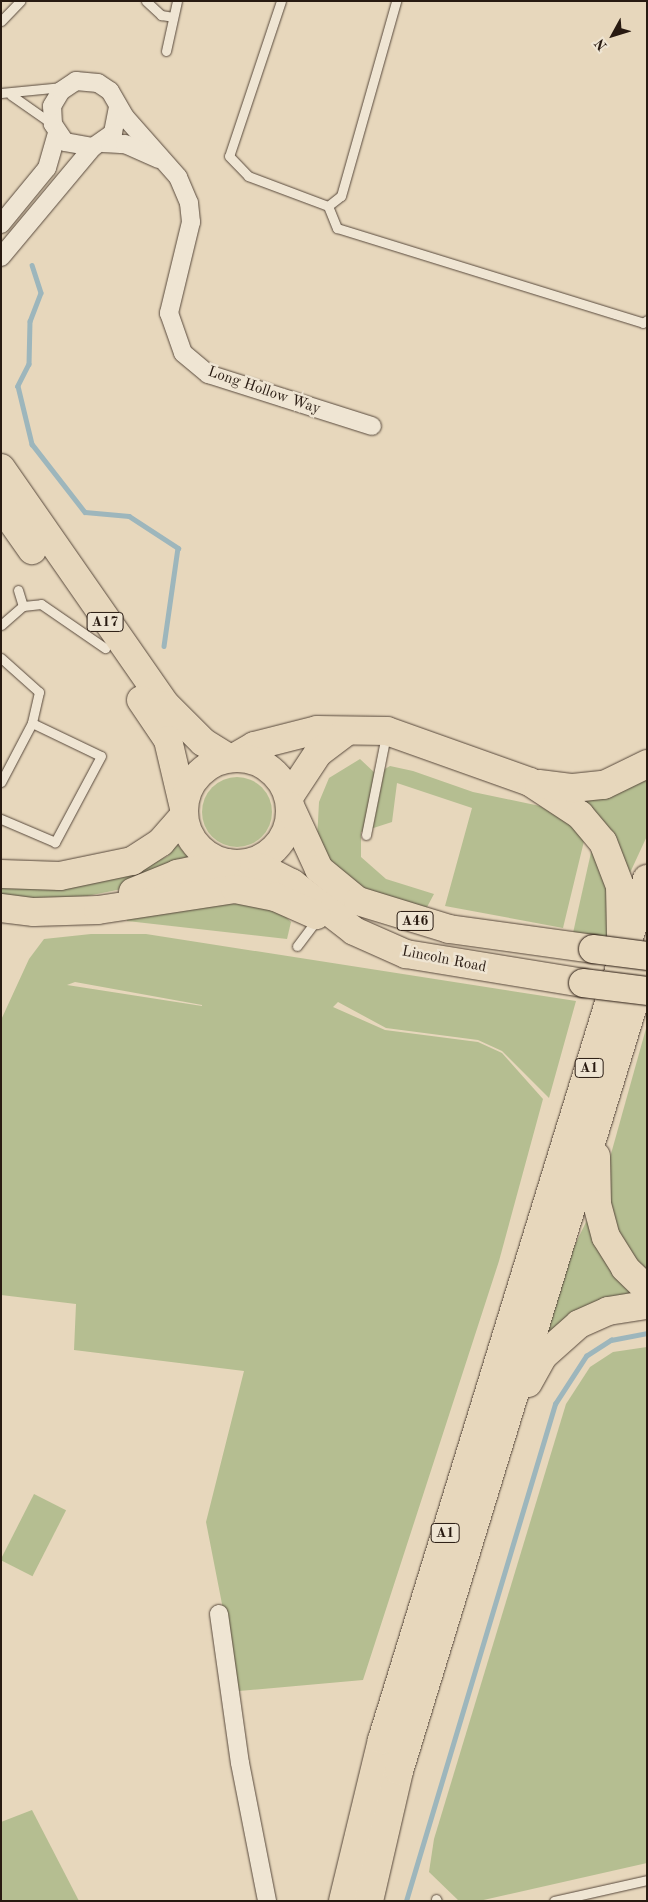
<!DOCTYPE html>
<style>
body{margin:0}
#map{position:relative;width:648px;height:1902px;overflow:hidden;background:#e7d7bc;font-family:"Old Standard TT",serif}
div>[style]{position:absolute}
[style*='--x']{left:calc(var(--x)*1px);top:calc(var(--y)*1px);width:calc(var(--w)*1px);rotate:calc(var(--a)*1deg)}
.green>*{inset:0;background:#b5be91;transform-origin:0 0}
.round{border-radius:50%}
.stream>*{height:4.5px;margin:-2.25px;padding:0 2.25px;transform-origin:2.25px;border-radius:2.25px;background:#9db6bc}
.roads{filter:drop-shadow(0 0 1px #58493c) drop-shadow(0 0 1px #58493c)}
.lane>*{height:9px;margin:-4.5px;padding:0 4.5px;transform-origin:4.5px;border-radius:4.5px;background:#efe5d3}
.street>*{height:18px;margin:-9px;padding:0 9px;transform-origin:9px;border-radius:9px;background:#efe5d3}
.highway>*{height:28px;margin:-14px;padding:0 14px;transform-origin:14px;border-radius:14px;background:#e7d7bc}
.highway>.ring{margin:-14px;padding:0;box-sizing:content-box;background:none;border:28px solid #e7d7bc;border-radius:50%}
.bridges{filter:drop-shadow(0 0 1px #281a11) drop-shadow(0 0 1px #281a11)}
.highway-bridge>*{height:28px;margin:-14px;padding:0 14px;transform-origin:14px;border-radius:14px;background:#e7d7bc}
span{translate:-50% -50%;white-space:nowrap;text-align:center;line-height:1.15;-webkit-text-stroke:5px #efe5d3;paint-order:stroke}
.shield-label span{padding:1px 4px;background:#efe5d3;border:1px solid;border-radius:4px;-webkit-text-stroke-width:0}
.shield-label{font-size:14px;color:#281a11;font-weight:700}
.street-label{font-size:15px;color:#281a11}
.frame{position:absolute;inset:0;border:2px solid #281a11;pointer-events:none}
.north{position:absolute;left:588px;top:10px;width:50px;height:50px;-webkit-text-stroke:4px #efe5d3;paint-order:stroke;rotate:231deg;font-size:14px;font-weight:700;line-height:20px;text-align:center;color:#281a11}
.north::after{content:'';display:block;margin:auto;width:18px;height:22px;background:#281a11;clip-path:polygon(50% 0,100% 100%,50% 72%,0 100%)}
</style>
<div id="map">
<div class="green">
<i style="clip-path:polygon(360px 759px,376px 774px,390px 766px,413px 771px,473px 792px,540px 806px,565px 821px,585px 837px,563px 928px,445px 906px,472px 808px,397px 783px,392px 822px,361px 832px,361px 857px,386px 879px,434px 894px,426px 909px,361px 890px,333px 869px,317px 840px,319px 802px,329px 778px)"></i>
<i style="clip-path:polygon(647px 773px,647px 836px,629px 875px,573px 795px)"></i>
<i class="round" style="left:202px;top:777px;width:70px;height:70px"></i>
<i style="clip-path:polygon(177px 844px,191px 861px,122px 889px,67px 900px,1px 898px,1px 885px,57px 887px,123px 877px,168px 856px)"></i>
<i style="clip-path:polygon(592px 848px,610px 886px,609px 936px,573px 933px)"></i>
<i style="clip-path:polygon(244px 896px,281px 912px,291px 922px,287px 939px,127px 921px,126px 911px)"></i>
<i style="clip-path:polygon(evenodd,91px 934px,146px 934px,576px 1001px,549px 1098px,502px 1051px,478px 1040px,386px 1028px,338px 1002px,333px 1007px,385px 1030px,478px 1042px,502px 1053px,543px 1099px,499px 1261px,363px 1680px,239px 1691px,206px 1522px,244px 1371px,74px 1350px,76px 1304px,1px 1295px,1px 1020px,29px 959px,44px 939px,91px 934px,75px 982px,202px 1005px,202px 1006px,67px 985px,75px 982px)"></i>
<i style="clip-path:polygon(647px 1025px,647px 1273px,617px 1243px,604px 1179px)"></i>
<i style="clip-path:polygon(589px 1216px,647px 1296px,539px 1346px,564px 1267px)"></i>
<i style="clip-path:polygon(647px 1347px,647px 1863px,479px 1901px,459px 1901px,429px 1872px,434px 1839px,566px 1404px,590px 1367px,613px 1352px)"></i>
<i style="left:34px;top:1494px;width:36px;height:74px;rotate:27deg"></i>
<i style="clip-path:polygon(32px 1810px,79px 1901px,1px 1901px,1px 1822px)"></i>
</div>
<div class="stream">
<i style="--x:32;--y:265;--w:29;--a:72"></i>
<i style="--x:41;--y:293;--w:30;--a:111"></i>
<i style="--x:30;--y:321;--w:43;--a:91.3"></i>
<i style="--x:29;--y:364;--w:25;--a:117"></i>
<i style="--x:18;--y:386;--w:60;--a:76.4"></i>
<i style="--x:32;--y:444;--w:86;--a:52.1"></i>
<i style="--x:85;--y:512;--w:44;--a:5.2"></i>
<i style="--x:129;--y:516;--w:59;--a:33.1"></i>
<i style="--x:178;--y:548;--w:99;--a:98.1"></i>
<i style="--x:406;--y:1901;--w:519;--a:-73.31"></i>
<i style="--x:555;--y:1404;--w:57;--a:-57.1"></i>
<i style="--x:586;--y:1356;--w:30;--a:-33"></i>
<i style="--x:611;--y:1340;--w:37;--a:-11"></i>
</div>
<div class="roads">
<div class="lane">
<i style="--x:146;--y:1;--w:21;--a:43"></i>
<i style="--x:161;--y:15;--w:12;--a:9"></i>
<i style="--x:281;--y:1;--w:163;--a:108.5"></i>
<i style="--x:229;--y:156;--w:28;--a:46"></i>
<i style="--x:248;--y:176;--w:85;--a:20.6"></i>
<i style="--x:328;--y:206;--w:16;--a:-38"></i>
<i style="--x:341;--y:196;--w:203;--a:-74.2"></i>
<i style="--x:1;--y:21;--w:28;--a:-46"></i>
<i style="--x:166;--y:51;--w:51;--a:-77.6"></i>
<i style="--x:1;--y:93;--w:62;--a:-5.5"></i>
<i style="--x:11;--y:95;--w:49;--a:35"></i>
<i style="--x:328;--y:206;--w:24;--a:68"></i>
<i style="--x:337;--y:228;--w:320;--a:17.2"></i>
<i style="--x:643;--y:323;--w:5;--a:-37"></i>
<i style="--x:18;--y:590;--w:17;--a:73"></i>
<i style="--x:1;--y:625;--w:29;--a:-41"></i>
<i style="--x:23;--y:606;--w:18;--a:-6"></i>
<i style="--x:41;--y:604;--w:78;--a:34.5"></i>
<i style="--x:1;--y:658;--w:51;--a:41.8"></i>
<i style="--x:39;--y:692;--w:32;--a:103"></i>
<i style="--x:32;--y:723;--w:76;--a:25.6"></i>
<i style="--x:101;--y:756;--w:98;--a:118.1"></i>
<i style="--x:55;--y:842;--w:59;--a:-156.9"></i>
<i style="--x:1;--y:782;--w:67;--a:-62.3"></i>
<i style="--x:366;--y:835;--w:102;--a:-78.7"></i>
<i style="--x:297;--y:946;--w:34;--a:-53"></i>
<i style="--x:436;--y:1899;--w:2;--a:63"></i>
<i style="--x:554;--y:1901;--w:95;--a:-12.7"></i>
</div>
<div class="street">
<i style="--x:118;--y:107;--w:26;--a:101"></i>
<i style="--x:113;--y:133;--w:24;--a:145"></i>
<i style="--x:93;--y:147;--w:28;--a:-170"></i>
<i style="--x:65;--y:142;--w:22;--a:-124"></i>
<i style="--x:53;--y:124;--w:18;--a:-93"></i>
<i style="--x:52;--y:106;--w:17;--a:-59"></i>
<i style="--x:61;--y:91;--w:18;--a:-34"></i>
<i style="--x:76;--y:81;--w:22;--a:5"></i>
<i style="--x:98;--y:83;--w:14;--a:34"></i>
<i style="--x:110;--y:91;--w:30;--a:60"></i>
<i style="--x:125;--y:117;--w:80;--a:48.5"></i>
<i style="--x:178;--y:177;--w:28;--a:67"></i>
<i style="--x:189;--y:203;--w:19;--a:84"></i>
<i style="--x:191;--y:222;--w:94;--a:103.6"></i>
<i style="--x:169;--y:313;--w:42;--a:70.7"></i>
<i style="--x:183;--y:353;--w:33;--a:40"></i>
<i style="--x:208;--y:374;--w:172;--a:17.6"></i>
<i style="--x:103;--y:143;--w:22;--a:3"></i>
<i style="--x:125;--y:144;--w:37;--a:24"></i>
<i style="--x:1;--y:224;--w:72;--a:-50.6"></i>
<i style="--x:47;--y:168;--w:36;--a:-74"></i>
<i style="--x:1;--y:257;--w:143;--a:-50.1"></i>
<i style="--x:219;--y:1614;--w:150;--a:82"></i>
<i style="--x:240;--y:1763;--w:141;--a:78.9"></i>
</div>
<div class="highway">
<i style="--x:1;--y:468;--w:289;--a:55.2"></i>
<i style="--x:166;--y:705;--w:52;--a:45"></i>
<i style="--x:203;--y:742;--w:31;--a:32"></i>
<i style="--x:1;--y:506;--w:54;--a:54.8"></i>
<i style="--x:141;--y:700;--w:48;--a:56"></i>
<i style="--x:168;--y:740;--w:70;--a:76.8"></i>
<i style="--x:235;--y:757;--w:22;--a:-30"></i>
<i style="--x:254;--y:746;--w:65;--a:-14.3"></i>
<i style="--x:317;--y:730;--w:70;--a:0.8"></i>
<i style="--x:387;--y:731;--w:152;--a:19.6"></i>
<i style="--x:530;--y:782;--w:60;--a:33.4"></i>
<i style="--x:580;--y:815;--w:35;--a:50"></i>
<i style="--x:603;--y:842;--w:47;--a:68.9"></i>
<i style="--x:620;--y:886;--w:49;--a:88.8"></i>
<i class="ring" style="left:184px;top:758px;width:78px;height:78px"></i>
<i style="--x:539;--y:784;--w:34;--a:7"></i>
<i style="--x:573;--y:788;--w:31;--a:-6"></i>
<i style="--x:604;--y:785;--w:48;--a:-26"></i>
<i style="--x:289;--y:797;--w:53;--a:-56.6"></i>
<i style="--x:318;--y:753;--w:34;--a:-37"></i>
<i style="--x:290;--y:806;--w:69;--a:65.3"></i>
<i style="--x:319;--y:869;--w:50;--a:39.4"></i>
<i style="--x:358;--y:901;--w:95;--a:17.1"></i>
<i style="--x:449;--y:929;--w:145;--a:7.9"></i>
<i style="--x:234;--y:864;--w:28;--a:8"></i>
<i style="--x:262;--y:868;--w:34;--a:27"></i>
<i style="--x:292;--y:883;--w:78;--a:37.7"></i>
<i style="--x:354;--y:931;--w:57;--a:23.9"></i>
<i style="--x:406;--y:954;--w:179;--a:9.3"></i>
<i style="--x:1;--y:874;--w:59;--a:1.9"></i>
<i style="--x:60;--y:876;--w:74;--a:-11.8"></i>
<i style="--x:132;--y:861;--w:35;--a:-33"></i>
<i style="--x:161;--y:842;--w:35;--a:-49"></i>
<i style="--x:133;--y:892;--w:48;--a:-22.2"></i>
<i style="--x:177;--y:874;--w:51;--a:-12.4"></i>
<i style="--x:1;--y:908;--w:33;--a:7"></i>
<i style="--x:34;--y:912;--w:64;--a:-1.8"></i>
<i style="--x:98;--y:910;--w:139;--a:-8.7"></i>
<i style="--x:235;--y:889;--w:41;--a:11.3"></i>
<i style="--x:275;--y:897;--w:45;--a:23.7"></i>
<i style="--x:596;--y:1156;--w:48;--a:88.8"></i>
<i style="--x:597;--y:1204;--w:34;--a:75"></i>
<i style="--x:606;--y:1237;--w:36;--a:58"></i>
<i style="--x:625;--y:1268;--w:30;--a:44"></i>
<i style="--x:528;--y:1383;--w:31;--a:-61"></i>
<i style="--x:543;--y:1356;--w:48;--a:-41.6"></i>
<i style="--x:579;--y:1324;--w:32;--a:-24"></i>
<i style="--x:608;--y:1311;--w:39;--a:-9"></i>
<i style="--x:343;--y:1901;--w:166;--a:-76.4"></i>
<i style="--x:382;--y:1740;--w:901;--a:-72.89"></i>
<i style="--x:369;--y:1901;--w:133;--a:-77"></i>
<i style="--x:399;--y:1771;--w:848;--a:-73"></i>
</div>
</div>
<div class="bridges">
<div class="highway-bridge">
<i style="--x:593;--y:949;--w:54;--a:7.4"></i>
<i style="--x:583;--y:983;--w:64;--a:7.1"></i>
</div>
</div>
<div class="shield-label">
<span style="left:105px;top:622px">A17</span>
<span style="left:415px;top:921px">A46</span>
<span style="left:589px;top:1068px">A1</span>
<span style="left:445px;top:1533px">A1</span>
</div>
<div class="street-label">
<span style="left:264px;top:391px;rotate:19deg">Long Hollow Way</span>
<span style="left:444px;top:960px;rotate:11deg">Lincoln Road</span>
</div>
<div class="frame"></div>
<div class="north">N</div>
</div>
